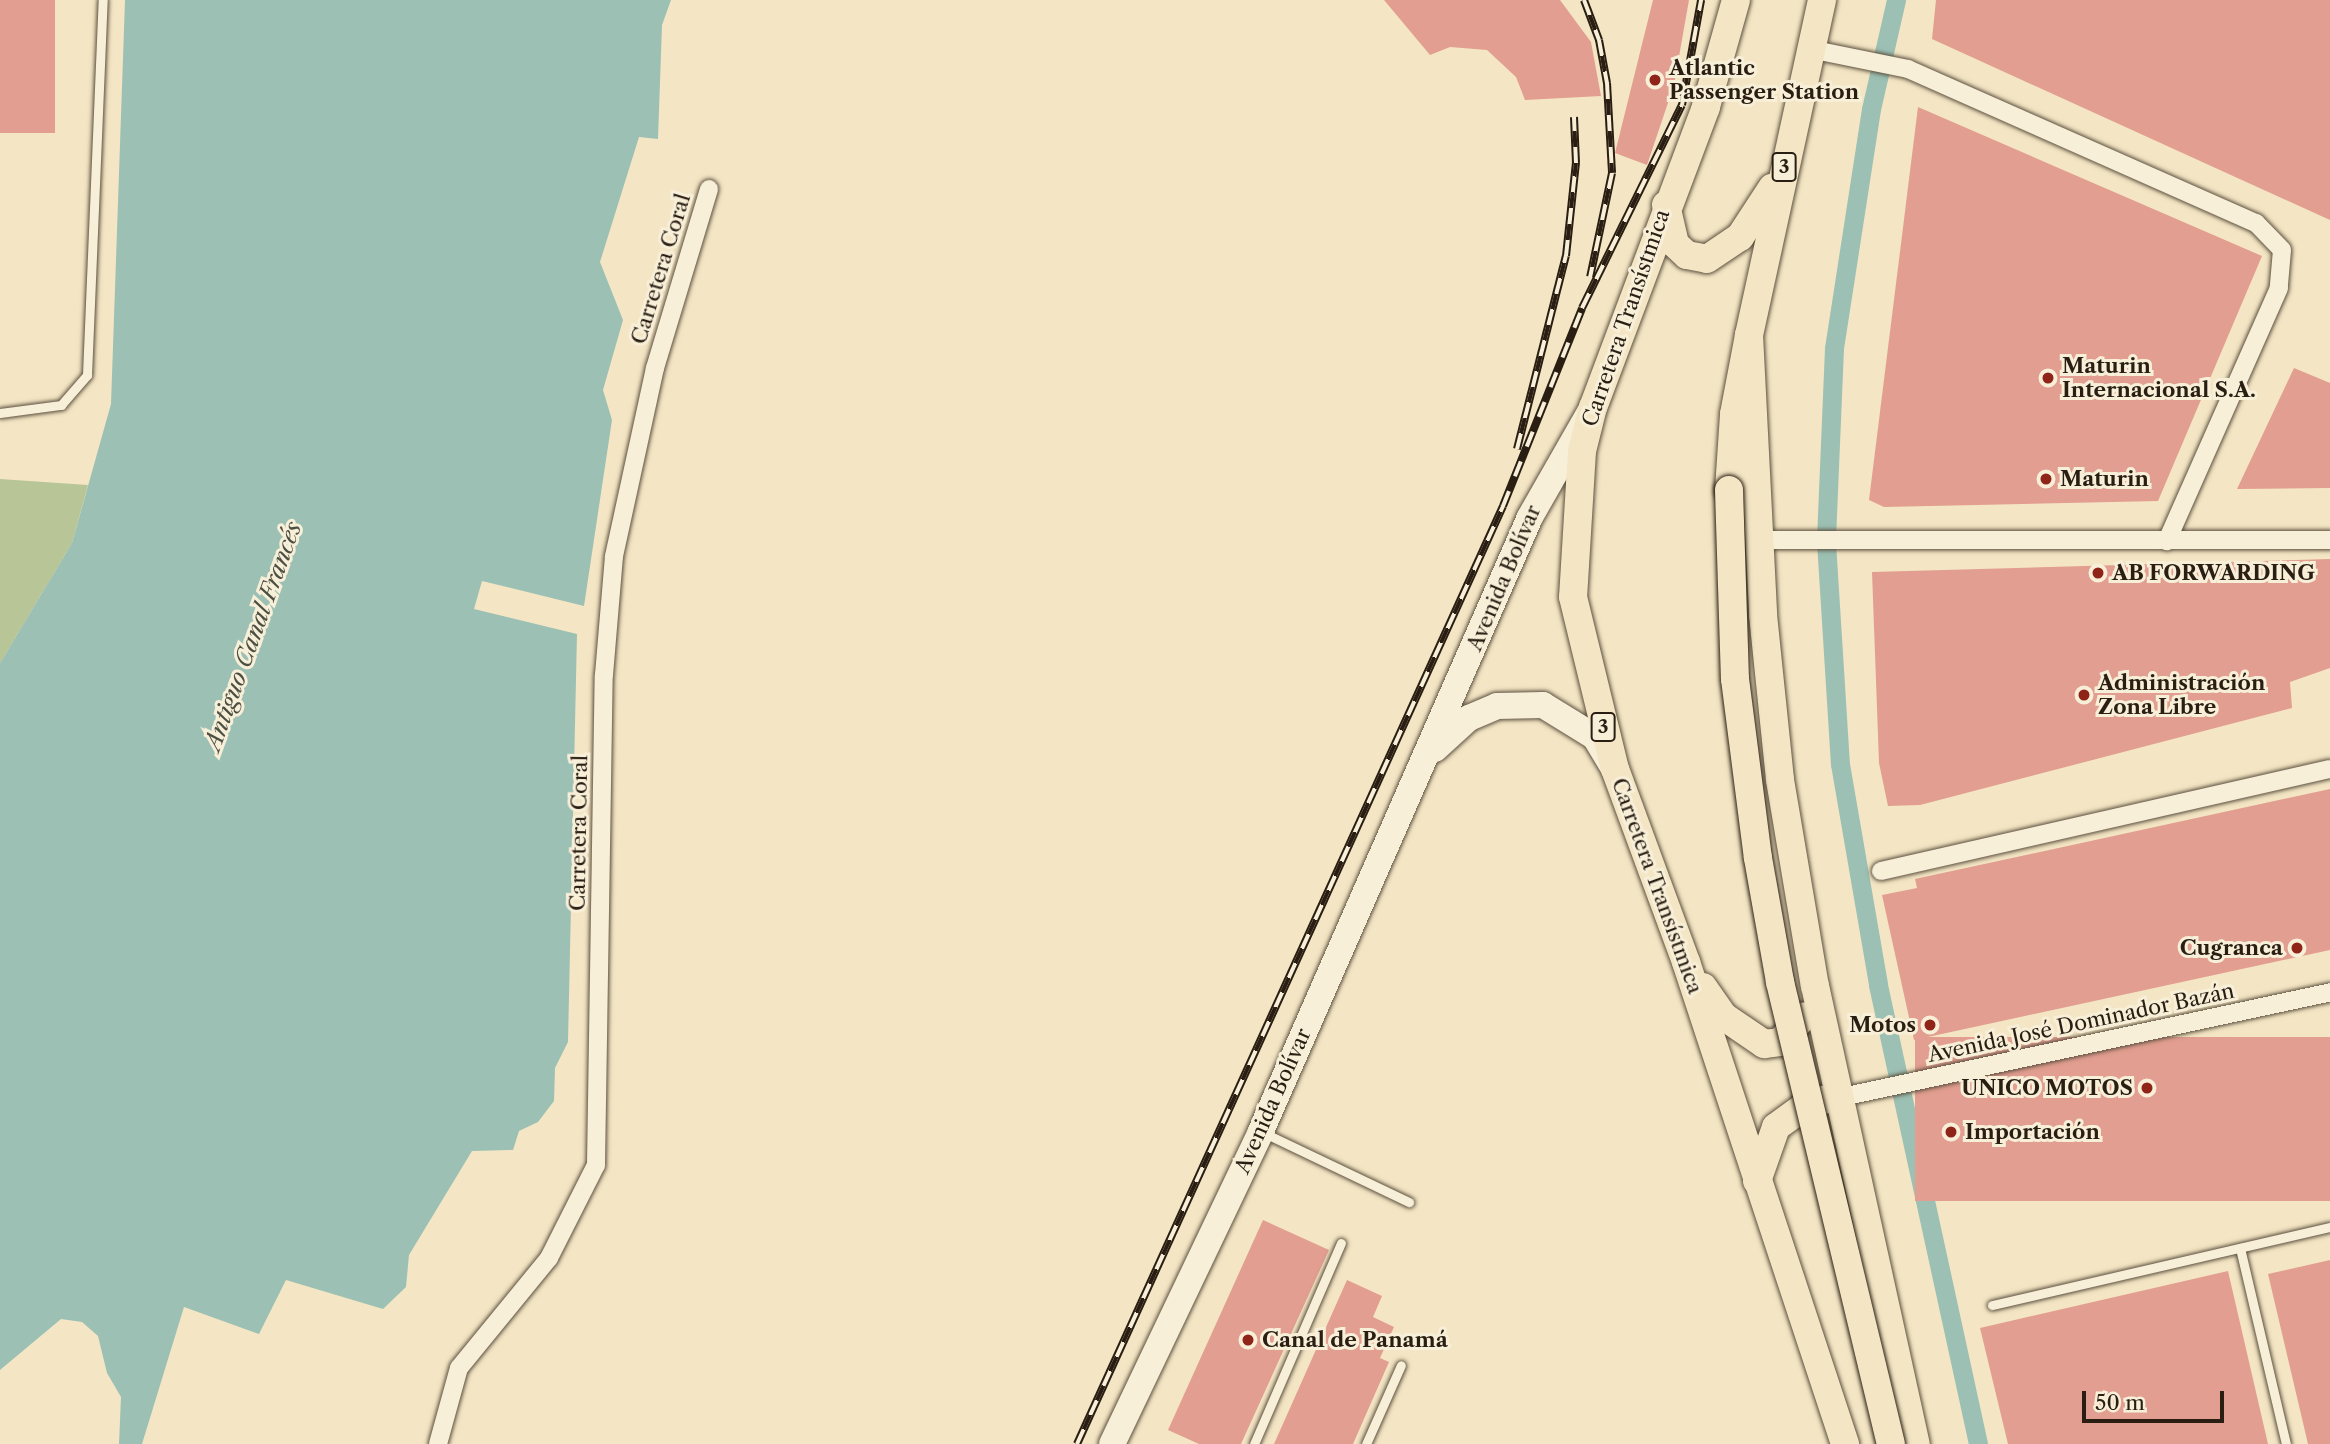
<!DOCTYPE html>
<meta charset="utf-8">
<style>
body{margin:0}
#map{position:relative;width:2330px;height:1444px;overflow:hidden;background:#f4e6c4;font-family:"Libre Caslon Text",serif}
div>[style]{position:absolute}
[style*='--x']{left:calc(var(--x)*1px);top:calc(var(--y)*1px);width:calc(var(--w)*1px);rotate:calc(var(--a)*1deg)}
.green>*{inset:0;background:#b8c697}
.water>*{inset:0;background:#9cc0b4}
.canal>*{height:19px;margin:-9.5px;padding:0 9.5px;transform-origin:9.5px;border-radius:9.5px;background:#9cc0b4}
.building>*{inset:0;background:#e29e90;transform-origin:0 0}
.roads{filter:drop-shadow(0 0 2px #5c503f) drop-shadow(0 0 2px #5c503f)}
.service>*{height:9px;margin:-4.5px;padding:0 4.5px;transform-origin:4.5px;border-radius:4.5px;background:#f8efd9}
.minor>*{height:18px;margin:-9px;padding:0 9px;transform-origin:9px;border-radius:9px;background:#f8efd9}
.secondary>*{height:26px;margin:-13px;padding:0 13px;transform-origin:13px;border-radius:13px;background:#f8efd9}
.primary>*{height:28px;margin:-14px;padding:0 14px;transform-origin:14px;border-radius:14px;background:#f4e6c4}
.rail>*{height:8px;margin-top:-4px;transform-origin:0;background:repeating-linear-gradient(90deg,#f8efd9 0 16px,#2a1e13 0 32px);box-sizing:border-box;border-block:2px solid #2a1e13}
.bridges{filter:drop-shadow(0 0 2px #2a1e13) drop-shadow(0 0 2px #2a1e13)}
.primary-bridge>*{height:28px;margin:-14px;padding:0 14px;transform-origin:14px;border-radius:14px;background:#f4e6c4}
.dots>*{width:19px;height:19px;translate:-50% -50%;box-sizing:border-box;border:4px solid #f8efd9;border-radius:50%}
span{translate:-50% -50%;white-space:nowrap;text-align:center;line-height:1.15;-webkit-text-stroke:6px #f8efd9;paint-order:stroke}
.shield-label span{padding:2px 5px;background:#f8efd9;border:2px solid;border-radius:5px;-webkit-text-stroke-width:0}
.shield-label{font-size:19px;color:#2a1e13;font-weight:700}
.poi-label{font-size:21px;color:#2a1e13;font-weight:700}
.left{translate:0 -50%;text-align:left}
.right{translate:-100% -50%;text-align:right}
.street-label{font-size:21px;color:#2a1e13}
.water-label{font-size:23px;color:#4c4f43;font-style:italic}
.scale{position:absolute;left:2082px;top:1391px;width:142px;height:32px;box-sizing:border-box;border:4px solid #2a1e13;border-top:0;padding-left:9px;font-size:21px;line-height:24px;white-space:nowrap;color:#2a1e13;-webkit-text-stroke:5px #f8efd9;paint-order:stroke}
</style>
<div id="map">
<div class="green">
<i style="clip-path:polygon(0 479px,88px 485px,72px 543px,0 663px)"></i>
</div>
<div class="water">
<i style="clip-path:polygon(125px 0,671px 0,662px 25px,658px 139px,639px 137px,600px 262px,623px 320px,603px 390px,612px 420px,584px 606px,482px 581px,474px 609px,577px 634px,568px 1042px,555px 1068px,554px 1101px,538px 1122px,519px 1131px,513px 1150px,472px 1151px,409px 1255px,406px 1287px,383px 1309px,286px 1280px,259px 1334px,184px 1307px,142px 1444px,119px 1444px,121px 1397px,107px 1373px,98px 1336px,82px 1322px,61px 1319px,0 1370px,0 663px,72px 543px,111px 404px)"></i>
</div>
<div class="canal">
<i style="--x:1896;--y:0;--w:112;--a:102.9"></i>
<i style="--x:1871;--y:109;--w:242;--a:98.8"></i>
<i style="--x:1834;--y:348;--w:194;--a:92.4"></i>
<i style="--x:1826;--y:542;--w:222;--a:86.4"></i>
<i style="--x:1840;--y:764;--w:224;--a:80.2"></i>
<i style="--x:1878;--y:985;--w:470;--a:77.7"></i>
</div>
<div class="building">
<i style="left:0;top:0;width:55px;height:133px"></i>
<i style="clip-path:polygon(1384px 0,1560px 0,1591px 42px,1601px 96px,1525px 100px,1516px 77px,1487px 50px,1450px 47px,1430px 55px)"></i>
<i style="clip-path:polygon(1653px 0,1689px 0,1674px 85px,1647px 165px,1615px 153px)"></i>
<i style="clip-path:polygon(1936px 0,2330px 0,2330px 220px,1932px 39px)"></i>
<i style="clip-path:polygon(1918px 107px,2262px 256px,2158px 501px,1884px 507px,1869px 500px)"></i>
<i style="clip-path:polygon(2294px 368px,2330px 383px,2330px 488px,2237px 489px)"></i>
<i style="clip-path:polygon(2330px 559px,2330px 668px,2290px 682px,2292px 708px,1920px 805px,1888px 806px,1879px 763px,1872px 572px)"></i>
<i style="clip-path:polygon(2330px 789px,2330px 950px,1914px 1040px,1882px 895px,1917px 888px,1915px 879px)"></i>
<i style="left:2330px;top:1037px;width:164px;height:415px;rotate:90deg"></i>
<i style="clip-path:polygon(1263px 1220px,1329px 1250px,1241px 1444px,1199px 1444px,1168px 1430px)"></i>
<i style="clip-path:polygon(2330px 1260px,2330px 1444px,2308px 1444px,2268px 1274px)"></i>
<i style="clip-path:polygon(2228px 1271px,2268px 1444px,2008px 1444px,1980px 1328px)"></i>
<i style="clip-path:polygon(1347px 1280px,1382px 1296px,1373px 1317px,1394px 1327px,1380px 1358px,1389px 1362px,1353px 1444px,1274px 1444px)"></i>
</div>
<div class="roads">
<div class="service">
<i style="--x:0;--y:413;--w:62;--a:-7.5"></i>
<i style="--x:61;--y:405;--w:40;--a:-49"></i>
<i style="--x:87;--y:375;--w:375;--a:-87.6"></i>
<i style="--x:1262;--y:1132;--w:163;--a:25.5"></i>
<i style="--x:2240;--y:1248;--w:201;--a:76.8"></i>
<i style="--x:1992;--y:1305;--w:347;--a:-13"></i>
<i style="--x:1254;--y:1444;--w:219;--a:-66.6"></i>
<i style="--x:1366;--y:1444;--w:86;--a:-66.1"></i>
</div>
<div class="minor">
<i style="--x:1810;--y:49;--w:100;--a:11.5"></i>
<i style="--x:1908;--y:69;--w:381;--a:23.9"></i>
<i style="--x:2256;--y:223;--w:37;--a:46"></i>
<i style="--x:2282;--y:250;--w:38;--a:95"></i>
<i style="--x:2279;--y:288;--w:277;--a:113.9"></i>
<i style="--x:1759;--y:540;--w:571;--a:0"></i>
<i style="--x:1881;--y:871;--w:460;--a:-12.8"></i>
<i style="--x:1842;--y:1097;--w:499;--a:-12.1"></i>
<i style="--x:438;--y:1444;--w:79;--a:-74.6"></i>
<i style="--x:459;--y:1368;--w:142;--a:-50.7"></i>
<i style="--x:549;--y:1258;--w:104;--a:-63.2"></i>
<i style="--x:596;--y:1165;--w:490;--a:-89.1"></i>
<i style="--x:604;--y:675;--w:119;--a:-85.2"></i>
<i style="--x:614;--y:556;--w:192;--a:-77.7"></i>
<i style="--x:655;--y:368;--w:187;--a:-73.2"></i>
</div>
<div class="secondary">
<i style="--x:1435;--y:749;--w:46;--a:-42.4"></i>
<i style="--x:1469;--y:718;--w:30;--a:-23"></i>
<i style="--x:1497;--y:706;--w:46;--a:-1.2"></i>
<i style="--x:1543;--y:705;--w:61;--a:31.6"></i>
<i style="--x:1595;--y:737;--w:33;--a:59"></i>
<i style="--x:1112;--y:1444;--w:347;--a:-64.5"></i>
<i style="--x:1261;--y:1131;--w:670;--a:-66.34"></i>
<i style="--x:1530;--y:517;--w:121;--a:-60.3"></i>
</div>
<div class="primary">
<i style="--x:1736;--y:0;--w:111;--a:105.7"></i>
<i style="--x:1706;--y:107;--w:321;--a:110.6"></i>
<i style="--x:1593;--y:407;--w:45;--a:104"></i>
<i style="--x:1582;--y:451;--w:146;--a:93.5"></i>
<i style="--x:1573;--y:597;--w:177;--a:76.3"></i>
<i style="--x:1615;--y:769;--w:206;--a:69.8"></i>
<i style="--x:1686;--y:962;--w:508;--a:71.74"></i>
<i style="--x:1666;--y:205;--w:40;--a:77"></i>
<i style="--x:1675;--y:244;--w:16;--a:43"></i>
<i style="--x:1687;--y:255;--w:20;--a:11"></i>
<i style="--x:1707;--y:259;--w:40;--a:-34"></i>
<i style="--x:1740;--y:237;--w:59;--a:-56.9"></i>
<i style="--x:1749;--y:335;--w:280;--a:87.1"></i>
<i style="--x:1763;--y:615;--w:166;--a:84.1"></i>
<i style="--x:1780;--y:780;--w:209;--a:80.4"></i>
<i style="--x:1815;--y:986;--w:469;--a:77.6"></i>
<i style="--x:1729;--y:490;--w:76;--a:-86.2"></i>
<i style="--x:1734;--y:414;--w:80;--a:-79.2"></i>
<i style="--x:1749;--y:335;--w:343;--a:-77.7"></i>
<i style="--x:1703;--y:987;--w:35;--a:55"></i>
<i style="--x:1723;--y:1016;--w:50;--a:34.3"></i>
<i style="--x:1764;--y:1044;--w:16;--a:-7"></i>
<i style="--x:1780;--y:1042;--w:35;--a:-47"></i>
<i style="--x:1757;--y:1181;--w:57;--a:-70.6"></i>
<i style="--x:1776;--y:1127;--w:41;--a:-36"></i>
<i style="--x:1809;--y:1103;--w:24;--a:-12"></i>
</div>
</div>
<div class="rail">
<i style="--x:1584;--y:0;--w:43;--a:69.4"></i>
<i style="--x:1599;--y:40;--w:44;--a:79.5"></i>
<i style="--x:1607;--y:83;--w:90;--a:86.8"></i>
<i style="--x:1612;--y:173;--w:106;--a:101.9"></i>
<i style="--x:1517;--y:449;--w:199;--a:-75.8"></i>
<i style="--x:1566;--y:256;--w:94;--a:-83.9"></i>
<i style="--x:1576;--y:163;--w:46;--a:-92.5"></i>
<i style="--x:1077;--y:1444;--w:1030;--a:-65.57"></i>
<i style="--x:1503;--y:506;--w:213;--a:-68.2"></i>
<i style="--x:1582;--y:308;--w:226;--a:-63.8"></i>
<i style="--x:1682;--y:105;--w:107;--a:-79.7"></i>
</div>
<div class="bridges">
<div class="primary-bridge">
<i style="--x:1729;--y:490;--w:189;--a:88.2"></i>
<i style="--x:1735;--y:679;--w:180;--a:82.7"></i>
<i style="--x:1758;--y:858;--w:126;--a:79.9"></i>
<i style="--x:1780;--y:982;--w:475;--a:76.5"></i>
</div>
</div>
<div class="dots">
<i style="left:1655px;top:80px;background:#8f2418"></i>
<i style="left:2048px;top:378px;background:#8f2418"></i>
<i style="left:2046px;top:479px;background:#8f2418"></i>
<i style="left:2098px;top:573px;background:#8f2418"></i>
<i style="left:2084px;top:695px;background:#8f2418"></i>
<i style="left:2297px;top:948px;background:#8f2418"></i>
<i style="left:1930px;top:1025px;background:#8f2418"></i>
<i style="left:2147px;top:1088px;background:#8f2418"></i>
<i style="left:1951px;top:1132px;background:#8f2418"></i>
<i style="left:1248px;top:1340px;background:#8f2418"></i>
</div>
<div class="shield-label">
<span style="left:1784px;top:167px">3</span>
<span style="left:1603px;top:727px">3</span>
</div>
<div class="poi-label">
<span class="left" style="left:1669px;top:80px">Atlantic<br>Passenger Station</span>
<span class="left" style="left:2062px;top:378px">Maturin<br>Internacional S.A.</span>
<span class="left" style="left:2060px;top:479px">Maturin</span>
<span class="left" style="left:2112px;top:573px">AB FORWARDING</span>
<span class="left" style="left:2098px;top:695px">Administración<br>Zona Libre</span>
<span class="right" style="left:2283px;top:948px">Cugranca</span>
<span class="right" style="left:1916px;top:1025px">Motos</span>
<span class="right" style="left:2133px;top:1088px">UNICO MOTOS</span>
<span class="left" style="left:1965px;top:1132px">Importación</span>
<span class="left" style="left:1262px;top:1340px">Canal de Panamá</span>
</div>
<div class="street-label">
<span style="left:661px;top:269px;rotate:-73deg">Carretera Coral</span>
<span style="left:1626px;top:318px;rotate:-71deg">Carretera Transístmica</span>
<span style="left:1504px;top:578px;rotate:-67deg">Avenida Bolívar</span>
<span style="left:579px;top:833px;rotate:-89deg">Carretera Coral</span>
<span style="left:1657px;top:886px;rotate:70deg">Carretera Transístmica</span>
<span style="left:2081px;top:1023px;rotate:-12deg">Avenida José Dominador Bazán</span>
<span style="left:1273px;top:1101px;rotate:-66deg">Avenida Bolívar</span>
</div>
<div class="water-label">
<span style="left:253px;top:636px;rotate:-70deg">Antiguo Canal Francés</span>
</div>
<div class="scale">50 m</div>
</div>
